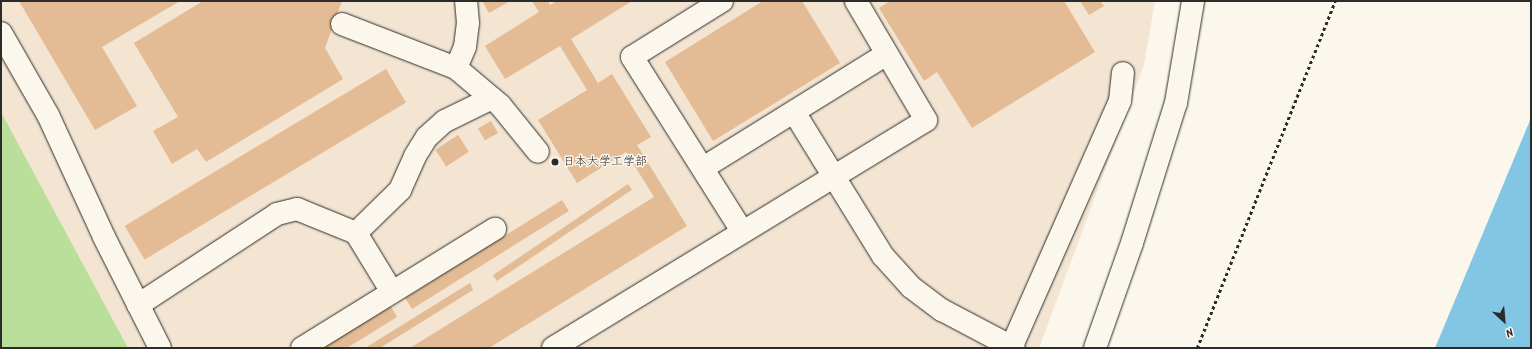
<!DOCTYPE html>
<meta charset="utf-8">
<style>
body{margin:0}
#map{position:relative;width:1532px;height:349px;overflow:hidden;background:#fbf7ec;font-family:Kalam,"Klee One",sans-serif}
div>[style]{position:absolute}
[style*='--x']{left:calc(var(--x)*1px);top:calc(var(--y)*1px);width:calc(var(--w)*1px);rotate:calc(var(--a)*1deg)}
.built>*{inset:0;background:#f4e5d2}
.green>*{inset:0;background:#badf9a}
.water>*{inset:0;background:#83c6e4}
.building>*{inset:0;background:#e3bb94;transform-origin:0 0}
.path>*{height:2.5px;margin-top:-1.25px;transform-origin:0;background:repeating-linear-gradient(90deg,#2b2b2b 0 3px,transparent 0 6px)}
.roads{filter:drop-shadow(0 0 1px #2b2b2b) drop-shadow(0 0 1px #2b2b2b)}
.minor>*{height:22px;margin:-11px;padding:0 11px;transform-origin:11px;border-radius:11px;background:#fbf7ec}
.dots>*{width:11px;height:11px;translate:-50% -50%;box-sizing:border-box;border:2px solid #fbf7ec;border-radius:50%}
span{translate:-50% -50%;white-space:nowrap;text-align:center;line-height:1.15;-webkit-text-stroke:3px #fbf7ec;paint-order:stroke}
.poi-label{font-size:12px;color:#2b2b2b}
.left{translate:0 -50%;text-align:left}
.frame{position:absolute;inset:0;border:2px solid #2b2b2b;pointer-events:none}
.north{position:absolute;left:1484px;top:301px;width:40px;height:40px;-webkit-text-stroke:3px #fbf7ec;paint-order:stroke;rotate:154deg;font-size:11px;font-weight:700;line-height:16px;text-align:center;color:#2b2b2b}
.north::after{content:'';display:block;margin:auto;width:14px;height:18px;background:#2b2b2b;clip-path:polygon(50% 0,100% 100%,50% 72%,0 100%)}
</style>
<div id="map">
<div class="built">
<i style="clip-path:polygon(1px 1px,1155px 1px,1144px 65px,1039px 348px,1px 348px)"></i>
</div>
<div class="green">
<i style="clip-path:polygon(1px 112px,128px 348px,1px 348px)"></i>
</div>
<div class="water">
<i style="clip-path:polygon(1531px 118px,1531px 348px,1435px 348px)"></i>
</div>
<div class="building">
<i style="clip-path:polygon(19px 1px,76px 2px,180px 1px,102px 47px,137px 106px,95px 130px)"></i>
<i style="clip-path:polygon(203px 1px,342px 1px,325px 48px,343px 79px,206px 162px,197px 149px,172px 164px,153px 131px,178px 117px,134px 43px)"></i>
<i style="clip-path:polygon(482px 1px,510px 1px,489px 13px)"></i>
<i style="clip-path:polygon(532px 1px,548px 1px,550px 5px,557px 1px,632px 1px,571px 39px,598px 83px,612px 74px,651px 137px,637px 145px,687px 226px,489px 348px,410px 348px,654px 197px,626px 152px,577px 183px,538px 120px,587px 90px,560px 46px,505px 79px,485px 46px,539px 12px)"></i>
<i style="clip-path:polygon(763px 1px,802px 1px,840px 63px,713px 141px,665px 62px)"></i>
<i style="clip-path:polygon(890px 1px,1064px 1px,1095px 52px,972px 128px,937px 72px,924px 81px,879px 8px)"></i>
<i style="clip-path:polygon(1080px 1px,1100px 1px,1104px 6px,1089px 15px)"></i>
<i style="left:386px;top:69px;width:39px;height:305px;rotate:59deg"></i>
<i style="left:491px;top:121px;width:14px;height:15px;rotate:60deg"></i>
<i style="left:458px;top:135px;width:20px;height:27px;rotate:57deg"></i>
<i style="left:628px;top:184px;width:7px;height:163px;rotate:56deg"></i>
<i style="left:562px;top:200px;width:13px;height:185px;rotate:58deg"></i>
<i style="clip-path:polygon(470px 283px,473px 290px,380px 348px,365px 348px)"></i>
<i style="clip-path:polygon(389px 303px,397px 317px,347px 348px,316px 348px)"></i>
</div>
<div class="path">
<i style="--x:1197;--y:348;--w:373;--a:-68.3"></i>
</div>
<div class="roads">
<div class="minor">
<i style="--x:722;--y:1;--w:106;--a:148.1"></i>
<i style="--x:632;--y:57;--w:206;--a:57.7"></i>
<i style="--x:342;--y:24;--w:122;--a:21.1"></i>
<i style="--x:456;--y:68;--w:57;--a:40.1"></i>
<i style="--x:500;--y:105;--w:60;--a:51"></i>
<i style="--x:1;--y:33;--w:95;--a:60.2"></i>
<i style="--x:48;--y:115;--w:134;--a:65.3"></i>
<i style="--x:104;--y:237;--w:124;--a:63.2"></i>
<i style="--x:456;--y:68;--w:23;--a:-67"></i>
<i style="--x:465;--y:47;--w:24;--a:-83"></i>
<i style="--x:468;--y:23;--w:22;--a:-95"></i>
<i style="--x:794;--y:112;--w:169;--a:58.3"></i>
<i style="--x:883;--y:256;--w:42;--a:47.9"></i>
<i style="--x:911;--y:287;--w:39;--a:37"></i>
<i style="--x:942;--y:310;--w:81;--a:27.8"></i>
<i style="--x:703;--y:168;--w:216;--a:-31.8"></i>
<i style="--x:356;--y:233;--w:62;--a:-44.3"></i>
<i style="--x:400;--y:190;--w:37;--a:-66"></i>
<i style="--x:415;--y:156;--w:22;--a:-58"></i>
<i style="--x:427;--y:137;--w:24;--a:-42"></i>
<i style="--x:445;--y:121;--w:52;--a:-26.1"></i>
<i style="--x:138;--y:305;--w:166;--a:-33.2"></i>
<i style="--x:277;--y:214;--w:21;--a:-14"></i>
<i style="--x:297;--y:209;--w:64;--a:22.1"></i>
<i style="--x:356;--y:233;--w:69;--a:58.6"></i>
<i style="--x:302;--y:348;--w:227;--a:-31.7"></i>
<i style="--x:553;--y:348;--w:437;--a:-31.4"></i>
<i style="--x:926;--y:120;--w:138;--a:-120.5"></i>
<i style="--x:1011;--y:348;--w:270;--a:-66.2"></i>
<i style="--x:1120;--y:101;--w:28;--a:-84"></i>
<i style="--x:1095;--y:348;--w:111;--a:-70.6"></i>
<i style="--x:1132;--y:243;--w:147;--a:-72.6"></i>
<i style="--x:1176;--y:103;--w:103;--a:-80.5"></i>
</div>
</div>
<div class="dots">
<i style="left:555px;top:162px;background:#2b2b2b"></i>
</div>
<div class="poi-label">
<span class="left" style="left:563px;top:162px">日本大学工学部</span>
</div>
<div class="frame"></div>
<div class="north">N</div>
</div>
